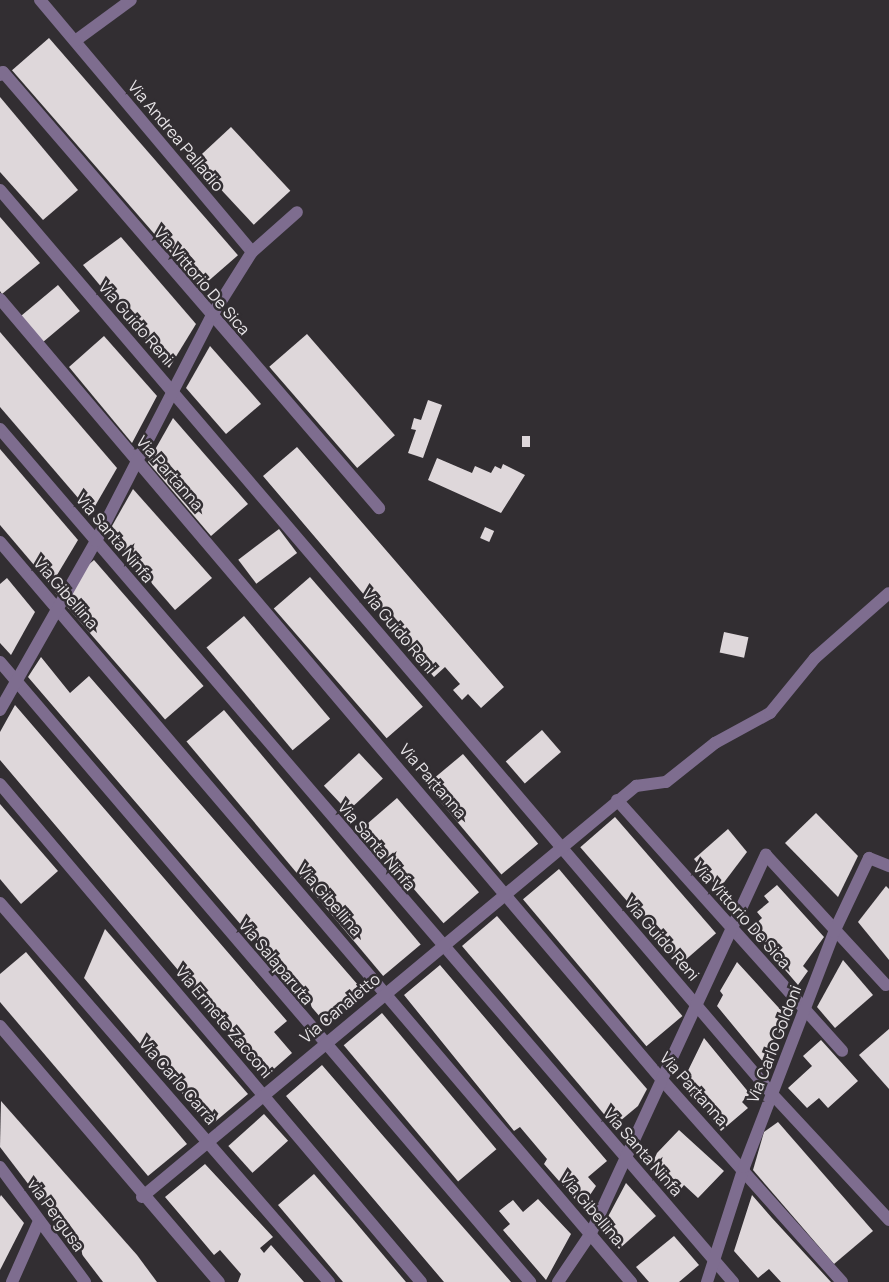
<!DOCTYPE html>
<meta charset="utf-8">
<style>
body{margin:0}
#map{position:relative;width:889px;height:1282px;overflow:hidden;background:#322e32;font-family:Manrope,sans-serif}
div>[style]{position:absolute}
[style*='--x']{left:calc(var(--x)*1px);top:calc(var(--y)*1px);width:calc(var(--w)*1px);rotate:calc(var(--a)*1deg)}
.building>*{inset:0;background:#ded7da;transform-origin:0 0}
.minor>*{height:12px;margin:-6px;padding:0 6px;transform-origin:6px;border-radius:6px;background:#7e6d8f}
span{translate:-50% -50%;white-space:nowrap;text-align:center;line-height:1.15;-webkit-text-stroke:5px #322e32;paint-order:stroke}
.street-label{font-size:16px;color:#e8e5e8}
</style>
<div id="map">
<div class="building">
<i style="left:49px;top:38px;width:288px;height:49px;rotate:49deg"></i>
<i style="clip-path:polygon(0 97px,78px 190px,43px 220px,0 172px)"></i>
<i style="left:231px;top:127px;width:87px;height:50px;rotate:47deg"></i>
<i style="clip-path:polygon(0 217px,40px 263px,2px 294px,0 291px)"></i>
<i style="clip-path:polygon(121px 237px,196px 324px,169px 368px,83px 265px)"></i>
<i style="left:58px;top:285px;width:34px;height:48px;rotate:50deg"></i>
<i style="clip-path:polygon(0 332px,117px 468px,91px 513px,0 407px)"></i>
<i style="left:307px;top:334px;width:134px;height:50px;rotate:49deg"></i>
<i style="clip-path:polygon(104px 336px,157px 396px,132px 443px,69px 367px)"></i>
<i style="clip-path:polygon(210px 346px,261px 404px,226px 434px,186px 388px)"></i>
<i style="clip-path:polygon(428px 400px,442px 405px,423px 458px,408px 453px,416px 430px,411px 429px,414px 418px,421px 420px)"></i>
<i style="clip-path:polygon(173px 418px,248px 504px,211px 536px,148px 462px)"></i>
<i style="left:522px;top:436px;width:8px;height:11px"></i>
<i style="clip-path:polygon(297px 447px,504px 687px,481px 708px,468px 694px,462px 700px,453px 690px,460px 684px,445px 667px,434px 677px,263px 476px)"></i>
<i style="clip-path:polygon(0 449px,78px 540px,51px 585px,0 525px)"></i>
<i style="clip-path:polygon(437px 458px,472px 473px,475px 466px,491px 473px,495px 466px,501px 469px,503px 464px,525px 475px,501px 513px,428px 480px)"></i>
<i style="clip-path:polygon(133px 489px,212px 578px,175px 610px,108px 533px)"></i>
<i style="left:485px;top:527px;width:10px;height:12px;rotate:24deg"></i>
<i style="left:279px;top:529px;width:30px;height:51px;rotate:53deg"></i>
<i style="left:94px;top:560px;width:167px;height:51px;rotate:49deg"></i>
<i style="left:310px;top:577px;width:172px;height:48px;rotate:49deg"></i>
<i style="clip-path:polygon(7px 578px,35px 612px,11px 655px,0 643px,0 584px)"></i>
<i style="left:244px;top:616px;width:134px;height:49px;rotate:50deg"></i>
<i style="left:724px;top:632px;width:25px;height:21px;rotate:12deg"></i>
<i style="clip-path:polygon(41px 657px,70px 693px,89px 676px,365px 993px,327px 1025px,28px 677px)"></i>
<i style="clip-path:polygon(15px 705px,287px 1021px,274px 1032px,292px 1053px,267px 1075px,0 760px,0 732px)"></i>
<i style="left:224px;top:710px;width:306px;height:49px;rotate:50deg"></i>
<i style="left:542px;top:730px;width:29px;height:48px;rotate:49deg"></i>
<i style="left:359px;top:753px;width:35px;height:48px;rotate:47deg"></i>
<i style="left:463px;top:754px;width:117px;height:48px;rotate:50deg"></i>
<i style="left:397px;top:798px;width:125px;height:47px;rotate:49deg"></i>
<i style="clip-path:polygon(0 804px,58px 871px,21px 904px,0 879px)"></i>
<i style="clip-path:polygon(816px 813px,858px 856px,838px 897px,785px 843px)"></i>
<i style="left:615px;top:817px;width:154px;height:46px;rotate:49deg"></i>
<i style="clip-path:polygon(728px 829px,747px 852px,719px 889px,694px 859px)"></i>
<i style="left:559px;top:869px;width:192px;height:47px;rotate:50deg"></i>
<i style="clip-path:polygon(777px 885px,824px 937px,803px 966px,808px 971px,798px 985px,750px 929px,762px 918px,757px 912px,769px 902px,764px 896px)"></i>
<i style="clip-path:polygon(886px 886px,889px 889px,889px 960px,858px 922px)"></i>
<i style="clip-path:polygon(497px 916px,647px 1089px,638px 1106px,614px 1126px,462px 946px)"></i>
<i style="clip-path:polygon(105px 929px,248px 1094px,210px 1126px,84px 978px)"></i>
<i style="clip-path:polygon(26px 952px,187px 1144px,148px 1176px,0 1002px,0 974px)"></i>
<i style="clip-path:polygon(843px 960px,873px 995px,835px 1028px,817px 1007px)"></i>
<i style="clip-path:polygon(737px 962px,789px 1019px,777px 1029px,782px 1034px,770px 1046px,775px 1051px,764px 1063px,717px 1006px,723px 995px,720px 991px)"></i>
<i style="clip-path:polygon(440px 965px,607px 1161px,588px 1177px,596px 1186px,582px 1207px,544px 1164px,547px 1159px,520px 1127px,514px 1131px,404px 995px)"></i>
<i style="left:382px;top:1013px;width:178px;height:50px;rotate:50deg"></i>
<i style="clip-path:polygon(889px 1029px,889px 1089px,859px 1055px)"></i>
<i style="clip-path:polygon(704px 1038px,750px 1094px,742px 1102px,748px 1108px,721px 1131px,681px 1085px)"></i>
<i style="clip-path:polygon(821px 1040px,858px 1081px,828px 1108px,819px 1098px,807px 1108px,788px 1088px,812px 1066px,803px 1056px)"></i>
<i style="clip-path:polygon(322px 1065px,385px 1138px,511px 1282px,444px 1282px,286px 1096px)"></i>
<i style="clip-path:polygon(1px 1101px,137px 1255px,157px 1282px,103px 1282px,0 1147px)"></i>
<i style="left:264px;top:1114px;width:36px;height:48px;rotate:48deg"></i>
<i style="clip-path:polygon(778px 1122px,873px 1231px,834px 1264px,753px 1170px,764px 1132px)"></i>
<i style="clip-path:polygon(679px 1130px,724px 1171px,698px 1198px,684px 1185px,677px 1194px,656px 1175px,661px 1170px,653px 1162px,657px 1153px)"></i>
<i style="clip-path:polygon(205px 1164px,273px 1237px,260px 1248px,264px 1253px,271px 1245px,304px 1282px,238px 1282px,241px 1274px,220px 1250px,214px 1255px,193px 1230px,165px 1197px)"></i>
<i style="clip-path:polygon(314px 1174px,352px 1218px,406px 1282px,343px 1282px,278px 1205px)"></i>
<i style="clip-path:polygon(626px 1183px,656px 1216px,619px 1249px,602px 1228px)"></i>
<i style="clip-path:polygon(1px 1195px,24px 1223px,0 1270px,0 1197px)"></i>
<i style="clip-path:polygon(752px 1195px,772px 1218px,831px 1282px,781px 1282px,769px 1269px,758px 1278px,734px 1251px)"></i>
<i style="clip-path:polygon(538px 1199px,571px 1234px,546px 1280px,503px 1230px,510px 1224px,499px 1211px,513px 1200px,523px 1212px)"></i>
<i style="clip-path:polygon(674px 1236px,699px 1265px,679px 1282px,649px 1282px,636px 1267px)"></i>
</div>
<div class="minor">
<i style="--x:40;--y:0;--w:329;--a:49.9"></i>
<i style="--x:75;--y:41;--w:69;--a:-36.2"></i>
<i style="--x:0;--y:75;--w:4;--a:-45"></i>
<i style="--x:3;--y:72;--w:576;--a:49.23"></i>
<i style="--x:0;--y:190;--w:1189;--a:49.5"></i>
<i style="--x:772;--y:1094;--w:172;--a:47.1"></i>
<i style="--x:0;--y:299;--w:1025;--a:49.71"></i>
<i style="--x:663;--y:1081;--w:269;--a:48.3"></i>
<i style="--x:0;--y:429;--w:1125;--a:49.33"></i>
<i style="--x:0;--y:542;--w:973;--a:49.55"></i>
<i style="--x:0;--y:662;--w:816;--a:49.47"></i>
<i style="--x:0;--y:710;--w:194;--a:-60.4"></i>
<i style="--x:96;--y:541;--w:252;--a:-62.8"></i>
<i style="--x:211;--y:317;--w:77;--a:-57.8"></i>
<i style="--x:252;--y:252;--w:60;--a:-41.6"></i>
<i style="--x:0;--y:784;--w:652;--a:49.79"></i>
<i style="--x:617;--y:800;--w:337;--a:48.1"></i>
<i style="--x:0;--y:903;--w:502;--a:49.04"></i>
<i style="--x:0;--y:1026;--w:337;--a:49.5"></i>
<i style="--x:0;--y:1167;--w:143;--a:53.5"></i>
<i style="--x:142;--y:1197;--w:643;--a:-39.76"></i>
<i style="--x:636;--y:786;--w:30;--a:-8"></i>
<i style="--x:666;--y:782;--w:63;--a:-38.5"></i>
<i style="--x:715;--y:743;--w:63;--a:-28.6"></i>
<i style="--x:770;--y:713;--w:71;--a:-50.7"></i>
<i style="--x:815;--y:658;--w:98;--a:-41.3"></i>
<i style="--x:12;--y:1282;--w:67;--a:-66.1"></i>
<i style="--x:558;--y:1282;--w:59;--a:-56"></i>
<i style="--x:591;--y:1233;--w:417;--a:-65.2"></i>
<i style="--x:766;--y:855;--w:177;--a:47.3"></i>
<i style="--x:707;--y:1282;--w:121;--a:-72.2"></i>
<i style="--x:744;--y:1167;--w:252;--a:-69"></i>
<i style="--x:834;--y:932;--w:82;--a:-64.7"></i>
<i style="--x:869;--y:858;--w:22;--a:22"></i>
</div>
<div class="street-label">
<span style="left:176px;top:136px;rotate:50deg">Via Andrea Palladio</span>
<span style="left:202px;top:281px;rotate:49deg">Via Vittorio De Sica</span>
<span style="left:136px;top:323px;rotate:49deg">Via Guido Reni</span>
<span style="left:170px;top:473px;rotate:49deg">Via Partanna</span>
<span style="left:115px;top:538px;rotate:50deg">Via Santa Ninfa</span>
<span style="left:66px;top:593px;rotate:49deg">Via Gibellina</span>
<span style="left:399px;top:631px;rotate:50deg">Via Guido Reni</span>
<span style="left:433px;top:781px;rotate:49deg">Via Partanna</span>
<span style="left:377px;top:846px;rotate:50deg">Via Santa Ninfa</span>
<span style="left:330px;top:900px;rotate:49deg">Via Gibellina</span>
<span style="left:742px;top:915px;rotate:48deg">Via Vittorio De Sica</span>
<span style="left:662px;top:939px;rotate:49deg">Via Guido Reni</span>
<span style="left:276px;top:962px;rotate:50deg">Via Salaparuta</span>
<span style="left:340px;top:1008px;rotate:-40deg">Via Canaletto</span>
<span style="left:224px;top:1022px;rotate:50deg">Via Ermete Zacconi</span>
<span style="left:774px;top:1044px;rotate:-69deg">Via Carlo Goldoni</span>
<span style="left:178px;top:1081px;rotate:49deg">Via Carlo Carrà</span>
<span style="left:694px;top:1089px;rotate:48deg">Via Partanna</span>
<span style="left:643px;top:1152px;rotate:49deg">Via Santa Ninfa</span>
<span style="left:592px;top:1209px;rotate:50deg">Via Gibellina</span>
<span style="left:56px;top:1215px;rotate:54deg">via Pergusa</span>
</div>
</div>
